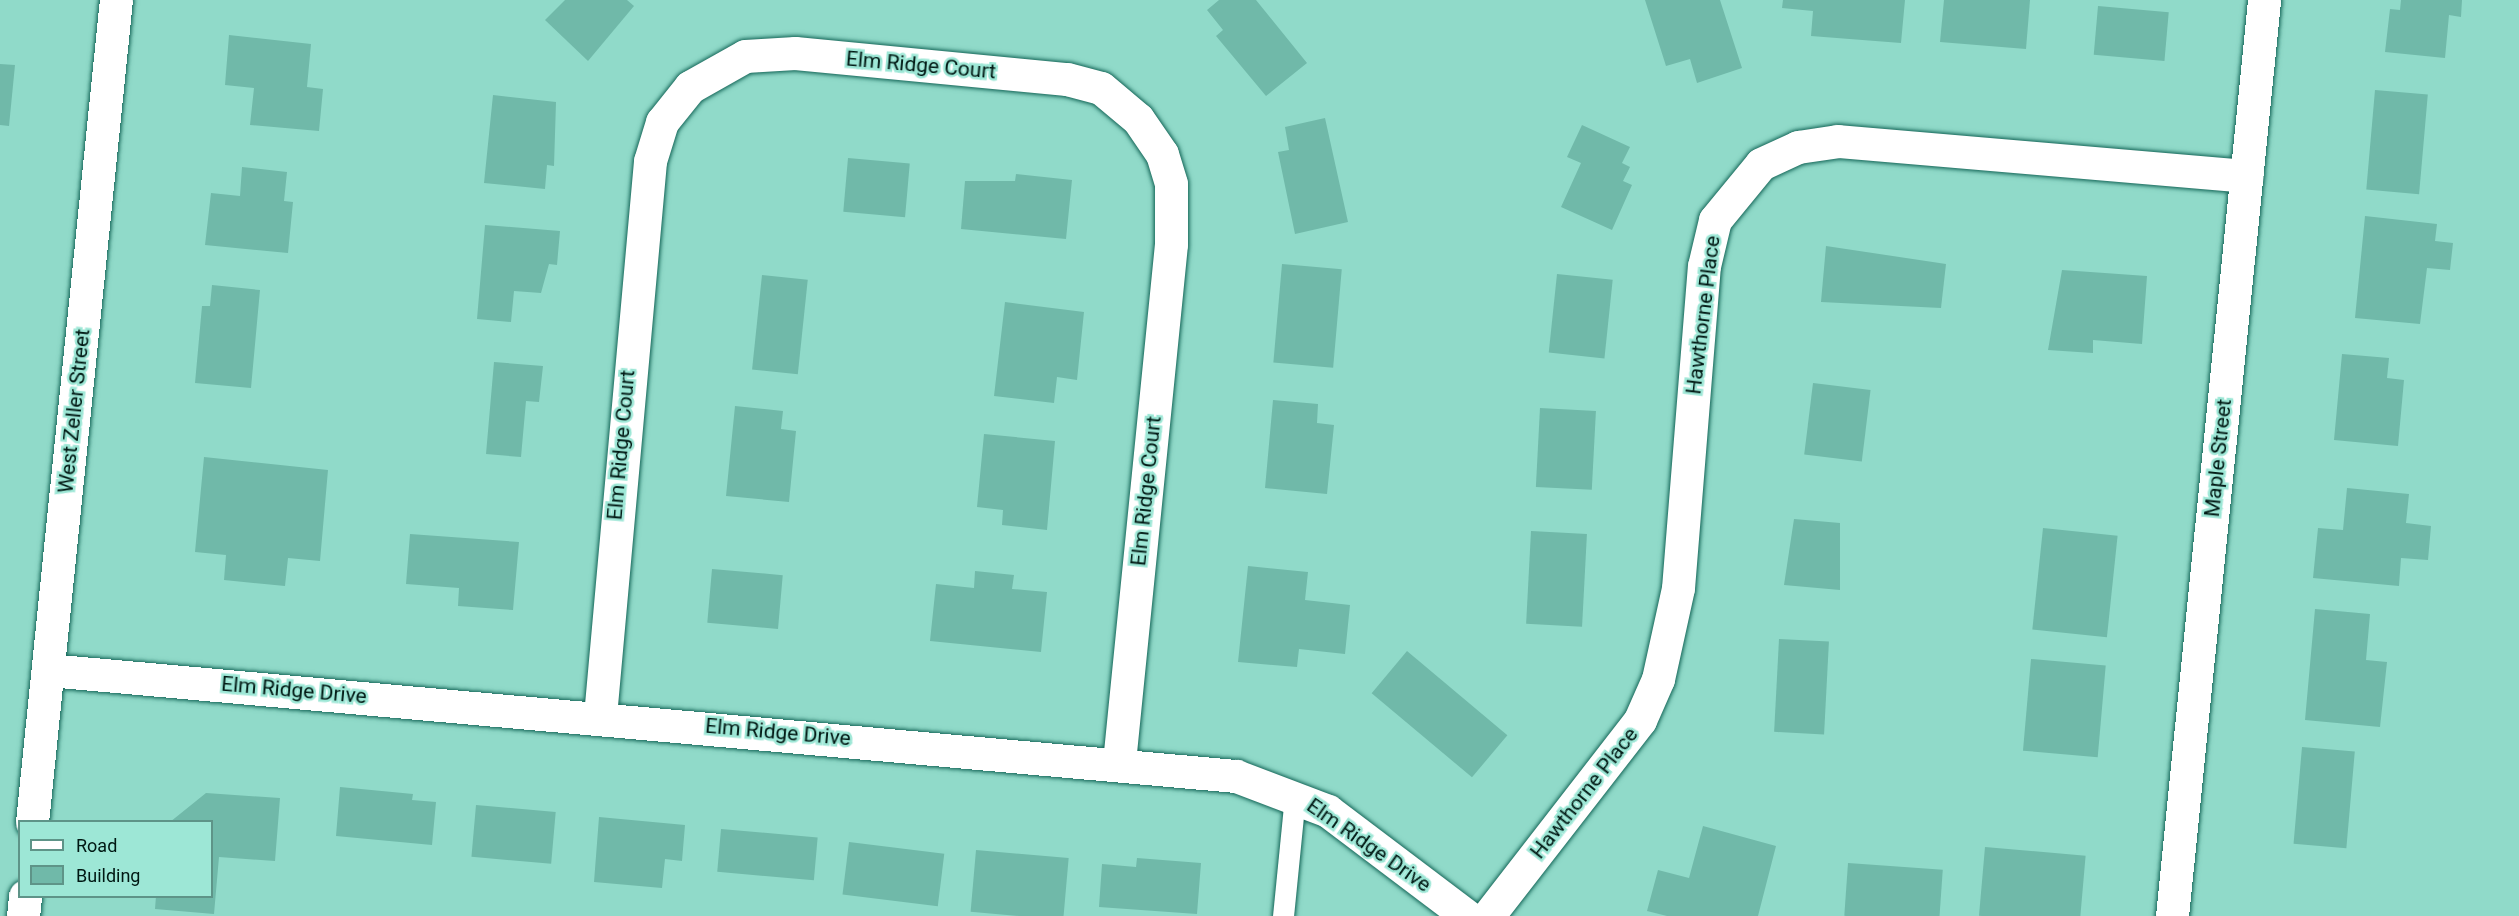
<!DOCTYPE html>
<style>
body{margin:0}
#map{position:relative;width:2519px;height:916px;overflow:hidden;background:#90dac9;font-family:Roboto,sans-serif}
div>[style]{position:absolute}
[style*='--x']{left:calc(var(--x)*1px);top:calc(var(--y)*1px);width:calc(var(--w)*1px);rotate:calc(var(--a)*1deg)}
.building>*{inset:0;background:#70b9a9;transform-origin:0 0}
.roads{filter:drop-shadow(0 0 2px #146658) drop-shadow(0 0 2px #146658)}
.service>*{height:21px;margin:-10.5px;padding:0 10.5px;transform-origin:10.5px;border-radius:10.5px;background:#fff}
.minor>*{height:33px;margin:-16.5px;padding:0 16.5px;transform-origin:16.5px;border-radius:16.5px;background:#fff}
.tertiary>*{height:33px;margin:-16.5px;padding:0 16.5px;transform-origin:16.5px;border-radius:16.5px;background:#fff}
span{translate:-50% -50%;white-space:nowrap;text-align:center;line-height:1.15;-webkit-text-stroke:5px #9de7d6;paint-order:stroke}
.street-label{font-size:21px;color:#001813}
.legend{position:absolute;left:18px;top:820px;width:195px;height:78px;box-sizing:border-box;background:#9de7d6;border:2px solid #5e9488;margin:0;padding:8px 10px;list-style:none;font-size:18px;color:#001813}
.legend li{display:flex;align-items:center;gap:12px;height:30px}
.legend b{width:30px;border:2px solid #5e9488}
</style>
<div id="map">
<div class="building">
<i style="clip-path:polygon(565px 0,627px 0,634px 6px,588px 61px,545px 20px)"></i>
<i style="clip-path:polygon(1219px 0,1256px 0,1307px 63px,1266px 96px,1216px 36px,1223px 30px,1207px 10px)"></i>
<i style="clip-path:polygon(1645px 0,1720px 0,1742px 68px,1697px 83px,1690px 59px,1666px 66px)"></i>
<i style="clip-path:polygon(1783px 0,1905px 0,1901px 43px,1811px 36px,1813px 11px,1782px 8px)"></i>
<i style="clip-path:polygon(1944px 0,2030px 0,2026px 49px,1940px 42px)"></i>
<i style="clip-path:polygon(2401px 0,2462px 0,2461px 17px,2449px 15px,2445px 58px,2385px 52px,2390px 9px,2400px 10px)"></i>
<i style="left:2098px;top:6px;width:71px;height:49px;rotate:5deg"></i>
<i style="clip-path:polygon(229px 35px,311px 44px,307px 87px,323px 89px,319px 131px,250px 125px,254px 88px,225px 85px)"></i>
<i style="clip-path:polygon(0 64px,15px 65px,9px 126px,0 125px)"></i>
<i style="left:2375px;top:90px;width:53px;height:100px;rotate:5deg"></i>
<i style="clip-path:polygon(493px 95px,556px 102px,554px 166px,547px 165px,545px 189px,484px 183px)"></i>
<i style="clip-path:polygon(1325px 118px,1348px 222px,1295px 234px,1278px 152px,1289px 150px,1285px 127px)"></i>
<i style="clip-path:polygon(1582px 125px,1630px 147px,1622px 163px,1630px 167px,1623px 181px,1632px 185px,1612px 230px,1561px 207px,1581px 163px,1567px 157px)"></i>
<i style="left:848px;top:158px;width:62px;height:54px;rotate:5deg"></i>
<i style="clip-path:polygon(242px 167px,287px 172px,284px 201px,293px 202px,288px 253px,205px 245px,211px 193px,240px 196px)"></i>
<i style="clip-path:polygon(1016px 174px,1072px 180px,1066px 239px,961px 229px,965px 181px,1015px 181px)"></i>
<i style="clip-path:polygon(2365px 216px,2437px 224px,2435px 241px,2453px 243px,2450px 270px,2427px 268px,2420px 324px,2355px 318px)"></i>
<i style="clip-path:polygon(485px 225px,560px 231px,557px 265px,549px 264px,541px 293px,514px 291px,511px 322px,477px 319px)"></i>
<i style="clip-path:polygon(1826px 246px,1946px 264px,1941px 308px,1821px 302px)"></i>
<i style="left:1282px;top:264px;width:60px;height:99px;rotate:5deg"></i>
<i style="clip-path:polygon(2062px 270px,2147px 276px,2142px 344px,2093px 340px,2093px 353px,2048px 350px)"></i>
<i style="left:1557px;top:274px;width:56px;height:79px;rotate:6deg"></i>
<i style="left:762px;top:275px;width:46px;height:95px;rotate:6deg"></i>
<i style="clip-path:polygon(212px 285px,260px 290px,251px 388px,195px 383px,202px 306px,210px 306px)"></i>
<i style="clip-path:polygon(1005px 302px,1084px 312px,1077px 380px,1057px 377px,1054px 403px,994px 396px)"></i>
<i style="clip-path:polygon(2342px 354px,2389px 358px,2387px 378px,2404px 380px,2398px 446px,2334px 440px)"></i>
<i style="clip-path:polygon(494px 362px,543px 366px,539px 402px,526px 401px,521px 457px,486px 454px)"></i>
<i style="left:1813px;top:383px;width:58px;height:72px;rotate:7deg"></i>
<i style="clip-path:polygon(1273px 400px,1318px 404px,1317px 423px,1334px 425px,1327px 494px,1265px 488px)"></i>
<i style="clip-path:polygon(735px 406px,783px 411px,781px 429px,796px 431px,789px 502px,726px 496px)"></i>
<i style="left:1540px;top:408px;width:56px;height:79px;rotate:3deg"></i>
<i style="clip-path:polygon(984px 434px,1055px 441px,1047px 530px,1002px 525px,1003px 510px,977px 507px)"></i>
<i style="clip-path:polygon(204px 457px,328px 470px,320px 561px,288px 558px,285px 586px,224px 580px,226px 555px,195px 552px)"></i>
<i style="clip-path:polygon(2347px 488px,2409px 494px,2406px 523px,2431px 526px,2428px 560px,2401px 558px,2399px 586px,2313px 578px,2318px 528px,2343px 530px)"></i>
<i style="clip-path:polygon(1794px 519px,1840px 523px,1840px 590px,1784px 585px)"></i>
<i style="left:2043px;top:528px;width:75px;height:102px;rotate:6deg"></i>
<i style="left:1531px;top:531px;width:56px;height:93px;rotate:3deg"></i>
<i style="clip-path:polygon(410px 534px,519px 542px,513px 610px,458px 606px,459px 588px,406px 584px)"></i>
<i style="clip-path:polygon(1248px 566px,1308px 572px,1305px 600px,1350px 605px,1345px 654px,1299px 649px,1297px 667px,1238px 662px)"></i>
<i style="left:712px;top:569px;width:71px;height:54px;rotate:5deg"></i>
<i style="clip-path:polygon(975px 571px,1014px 575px,1012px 589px,1047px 592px,1041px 652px,930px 641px,936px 584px,974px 588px)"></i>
<i style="clip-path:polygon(2315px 609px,2370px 614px,2366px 660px,2387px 662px,2380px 727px,2305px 720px)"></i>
<i style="left:1779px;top:639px;width:50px;height:93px;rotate:3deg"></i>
<i style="left:1407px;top:651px;width:131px;height:55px;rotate:40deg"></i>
<i style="left:2031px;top:659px;width:75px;height:92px;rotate:5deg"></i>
<i style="left:2302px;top:747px;width:53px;height:97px;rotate:5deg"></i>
<i style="clip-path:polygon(340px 787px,413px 794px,412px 800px,436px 802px,432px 845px,336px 836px)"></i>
<i style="clip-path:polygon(206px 793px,280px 798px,275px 861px,219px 857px,214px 914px,155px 909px,156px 896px,212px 896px,212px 822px,170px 822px)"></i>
<i style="left:476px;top:805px;width:80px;height:52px;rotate:5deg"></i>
<i style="clip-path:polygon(599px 817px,685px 825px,682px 861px,665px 859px,662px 888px,594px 882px)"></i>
<i style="clip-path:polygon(1703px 826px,1776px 846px,1758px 916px,1667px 916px,1647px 911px,1658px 870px,1689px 878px)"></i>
<i style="left:721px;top:829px;width:97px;height:43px;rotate:5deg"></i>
<i style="left:849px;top:842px;width:96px;height:53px;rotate:7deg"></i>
<i style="left:1985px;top:847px;width:101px;height:69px;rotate:5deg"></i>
<i style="left:976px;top:850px;width:93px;height:62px;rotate:5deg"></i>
<i style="clip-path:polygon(1137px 858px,1201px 863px,1197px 914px,1099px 907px,1102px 864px,1136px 867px)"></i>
<i style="left:1848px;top:863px;width:95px;height:53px;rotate:4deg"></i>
</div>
<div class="roads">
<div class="service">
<i style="--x:1283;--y:916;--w:122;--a:-84.3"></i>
</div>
<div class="minor">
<i style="--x:48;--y:670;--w:1193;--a:5.1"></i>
<i style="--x:1236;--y:776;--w:98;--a:20.8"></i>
<i style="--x:1328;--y:811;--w:174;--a:37.1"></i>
<i style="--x:600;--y:716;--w:557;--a:-84.85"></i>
<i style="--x:650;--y:161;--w:41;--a:-72.9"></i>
<i style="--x:662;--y:122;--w:45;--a:-51.3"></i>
<i style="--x:690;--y:87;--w:63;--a:-29.4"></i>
<i style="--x:745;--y:56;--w:50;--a:-3.4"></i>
<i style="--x:795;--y:53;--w:273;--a:5.5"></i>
<i style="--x:1067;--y:79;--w:35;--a:15"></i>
<i style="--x:1101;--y:88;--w:48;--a:40"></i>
<i style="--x:1138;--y:119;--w:42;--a:55.6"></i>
<i style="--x:1162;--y:154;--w:31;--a:73"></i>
<i style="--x:1171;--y:184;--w:60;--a:90"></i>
<i style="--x:1171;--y:244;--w:521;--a:95.73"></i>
<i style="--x:1488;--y:916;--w:248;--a:-52.2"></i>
<i style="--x:1640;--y:720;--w:45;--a:-66.3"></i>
<i style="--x:1658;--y:679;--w:93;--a:-77.6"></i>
<i style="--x:1678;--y:588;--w:323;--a:-85.4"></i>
<i style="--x:1704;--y:266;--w:47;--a:-76.6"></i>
<i style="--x:1715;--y:220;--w:72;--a:-50.6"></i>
<i style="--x:1761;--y:164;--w:41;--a:-24.7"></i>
<i style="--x:1798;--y:147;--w:40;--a:-8.5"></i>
<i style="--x:1838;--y:141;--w:410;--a:4.9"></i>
<i style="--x:2172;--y:916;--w:921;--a:-84.26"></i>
</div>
<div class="tertiary">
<i style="--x:32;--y:822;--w:826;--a:-84.17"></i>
<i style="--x:23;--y:916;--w:20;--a:-84"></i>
</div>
</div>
<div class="street-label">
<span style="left:921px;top:65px;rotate:5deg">Elm Ridge Court</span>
<span style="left:1703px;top:315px;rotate:-83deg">Hawthorne Place</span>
<span style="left:74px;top:411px;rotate:-84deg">West Zeller Street</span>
<span style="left:621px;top:445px;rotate:-85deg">Elm Ridge Court</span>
<span style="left:2218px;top:458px;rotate:-84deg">Maple Street</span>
<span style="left:1146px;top:491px;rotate:-84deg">Elm Ridge Court</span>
<span style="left:294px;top:690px;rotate:5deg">Elm Ridge Drive</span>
<span style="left:778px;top:732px;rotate:5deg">Elm Ridge Drive</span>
<span style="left:1584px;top:793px;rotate:-52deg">Hawthorne Place</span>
<span style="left:1369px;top:845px;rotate:35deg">Elm Ridge Drive</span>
</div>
<ul class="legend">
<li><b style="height:8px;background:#fff"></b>Road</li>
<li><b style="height:16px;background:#70b9a9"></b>Building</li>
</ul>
</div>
